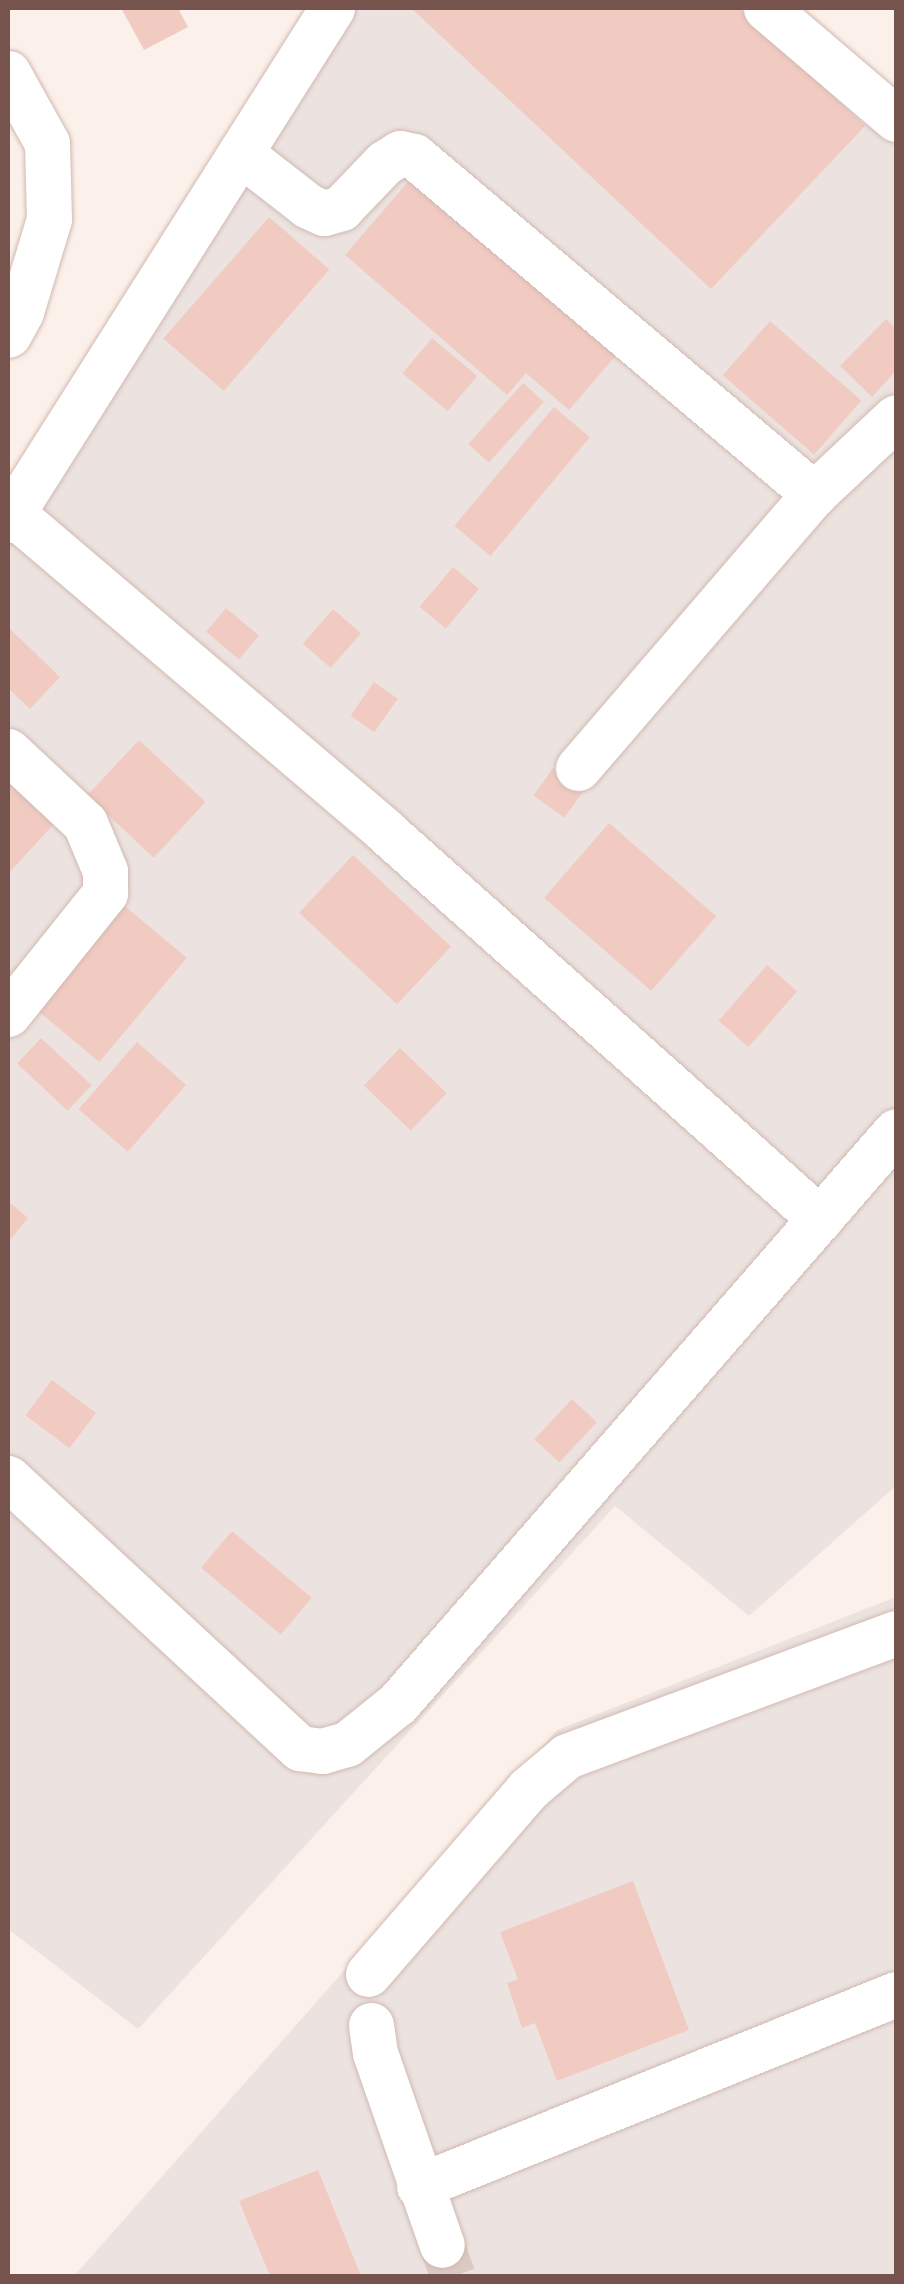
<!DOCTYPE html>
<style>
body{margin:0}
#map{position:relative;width:904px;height:2284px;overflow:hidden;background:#fcf1ea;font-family:Arial,sans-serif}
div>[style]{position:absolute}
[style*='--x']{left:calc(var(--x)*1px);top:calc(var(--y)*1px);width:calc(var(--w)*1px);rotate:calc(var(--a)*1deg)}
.industrial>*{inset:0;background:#ece3e0}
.building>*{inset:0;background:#f1cbc2;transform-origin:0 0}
.minor-tunnel>*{height:45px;margin-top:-22.5px;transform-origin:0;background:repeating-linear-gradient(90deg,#dbcac3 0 45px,transparent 0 67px)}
.roads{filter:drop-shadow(0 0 2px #d1b9b2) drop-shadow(0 0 2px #d1b9b2)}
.minor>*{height:45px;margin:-22.5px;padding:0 22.5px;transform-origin:22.5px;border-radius:22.5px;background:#fff}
span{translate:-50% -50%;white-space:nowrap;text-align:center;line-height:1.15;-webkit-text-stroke:8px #fff6f1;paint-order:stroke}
.frame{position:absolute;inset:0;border:10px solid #77534d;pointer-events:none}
</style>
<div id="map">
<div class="industrial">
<i style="clip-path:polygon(318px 8px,778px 8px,896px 110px,896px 1486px,749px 1616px,615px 1506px,138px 2029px,8px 1929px,8px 499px)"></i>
<i style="clip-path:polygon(896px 1597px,896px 2276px,74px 2276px,557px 1730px)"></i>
</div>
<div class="building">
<i style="clip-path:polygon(121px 8px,178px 8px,188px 27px,144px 50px)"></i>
<i style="clip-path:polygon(411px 8px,739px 8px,865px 126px,711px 289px)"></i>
<i style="clip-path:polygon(419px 169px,625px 345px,569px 410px,526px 373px,507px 395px,345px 255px)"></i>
<i style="left:269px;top:217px;width:80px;height:161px;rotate:41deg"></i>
<i style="clip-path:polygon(886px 319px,896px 329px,896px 371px,872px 397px,840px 366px)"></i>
<i style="left:770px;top:321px;width:121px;height:72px;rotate:41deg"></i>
<i style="left:432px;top:338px;width:59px;height:46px;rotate:40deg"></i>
<i style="left:523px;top:383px;width:28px;height:82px;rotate:42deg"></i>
<i style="left:554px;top:407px;width:47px;height:155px;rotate:40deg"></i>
<i style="left:453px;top:567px;width:34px;height:52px;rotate:40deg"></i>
<i style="left:226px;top:608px;width:43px;height:31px;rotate:40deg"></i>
<i style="left:333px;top:609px;width:37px;height:46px;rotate:41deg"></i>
<i style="clip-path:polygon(8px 627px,60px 677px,30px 709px,8px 688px)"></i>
<i style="left:374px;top:682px;width:29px;height:41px;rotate:35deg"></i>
<i style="left:139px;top:740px;width:91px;height:76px;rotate:43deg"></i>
<i style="clip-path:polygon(8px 758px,66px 811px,8px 874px)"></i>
<i style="left:553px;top:768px;width:38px;height:34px;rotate:35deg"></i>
<i style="left:609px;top:823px;width:142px;height:99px;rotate:41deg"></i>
<i style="left:353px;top:855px;width:134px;height:79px;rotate:43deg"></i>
<i style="left:120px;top:902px;width:87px;height:136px;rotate:40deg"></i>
<i style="left:767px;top:965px;width:40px;height:74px;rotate:41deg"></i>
<i style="left:41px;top:1038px;width:69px;height:35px;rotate:43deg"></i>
<i style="left:137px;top:1042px;width:65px;height:89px;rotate:41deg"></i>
<i style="left:400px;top:1048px;width:65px;height:52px;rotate:44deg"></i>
<i style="clip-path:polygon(8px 1201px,28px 1218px,8px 1242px)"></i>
<i style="left:52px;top:1380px;width:55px;height:44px;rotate:37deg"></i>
<i style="left:572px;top:1399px;width:34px;height:55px;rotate:43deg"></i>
<i style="left:232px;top:1531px;width:104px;height:48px;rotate:40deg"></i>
<i style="clip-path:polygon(633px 1881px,689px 2030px,557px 2081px,535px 2023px,522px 2028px,507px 1983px,518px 1979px,500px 1932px)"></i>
<i style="clip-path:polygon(318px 2170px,361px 2276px,270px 2276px,239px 2201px)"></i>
</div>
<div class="minor-tunnel">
<i style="--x:442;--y:2245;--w:33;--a:70"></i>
</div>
<div class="roads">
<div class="minor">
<i style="--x:766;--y:8;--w:171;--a:40.5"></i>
<i style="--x:8;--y:73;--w:80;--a:60.9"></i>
<i style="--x:47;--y:143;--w:76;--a:88.5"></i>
<i style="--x:49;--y:219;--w:97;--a:106.8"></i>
<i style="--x:21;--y:312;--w:26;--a:119"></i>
<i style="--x:240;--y:153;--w:86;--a:37.9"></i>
<i style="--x:308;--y:206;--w:17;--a:24"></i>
<i style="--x:324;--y:213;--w:18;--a:-16"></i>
<i style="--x:341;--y:208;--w:62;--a:-46.3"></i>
<i style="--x:384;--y:163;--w:19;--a:-32"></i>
<i style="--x:400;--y:153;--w:14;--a:12"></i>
<i style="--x:414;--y:156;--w:524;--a:40.2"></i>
<i style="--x:12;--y:513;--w:490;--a:40.4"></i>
<i style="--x:385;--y:831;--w:583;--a:41.73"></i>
<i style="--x:8;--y:520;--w:606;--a:-57.67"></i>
<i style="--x:8;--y:751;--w:105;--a:43.1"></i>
<i style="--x:85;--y:823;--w:52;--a:67.4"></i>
<i style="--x:105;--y:871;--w:22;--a:90"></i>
<i style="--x:105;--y:893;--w:155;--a:128.7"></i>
<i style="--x:578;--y:768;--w:362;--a:-49.3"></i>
<i style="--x:814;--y:494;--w:112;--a:-43.2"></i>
<i style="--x:8;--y:1478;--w:398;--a:42.8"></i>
<i style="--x:300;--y:1748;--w:22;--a:8"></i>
<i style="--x:322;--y:1751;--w:26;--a:-16"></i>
<i style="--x:347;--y:1744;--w:65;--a:-38.8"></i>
<i style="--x:398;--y:1703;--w:758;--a:-48.96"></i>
<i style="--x:368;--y:1974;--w:245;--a:-49.1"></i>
<i style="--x:528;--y:1789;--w:51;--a:-40.2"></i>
<i style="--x:567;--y:1756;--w:351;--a:-20.5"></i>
<i style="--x:371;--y:2025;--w:28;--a:82"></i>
<i style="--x:375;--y:2053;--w:203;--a:70.8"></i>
<i style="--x:419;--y:2186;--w:514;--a:-21.93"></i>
</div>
</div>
<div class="frame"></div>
</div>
